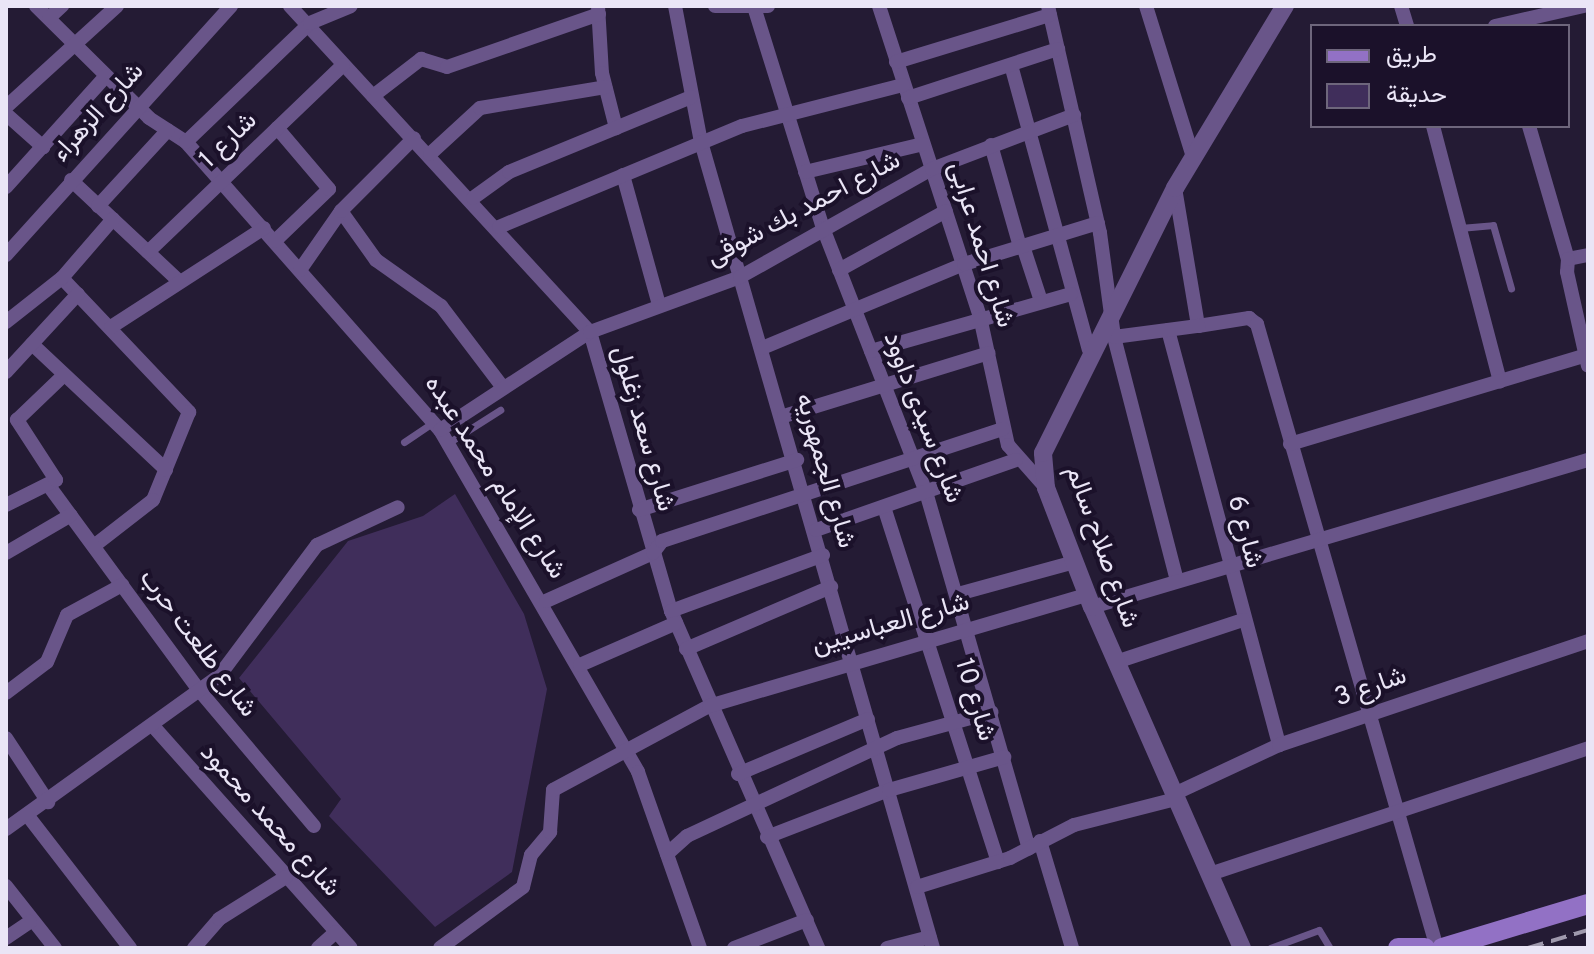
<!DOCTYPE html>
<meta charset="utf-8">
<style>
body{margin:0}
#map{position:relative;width:1594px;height:954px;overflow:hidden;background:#241b34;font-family:Overpass,Vazirmatn,sans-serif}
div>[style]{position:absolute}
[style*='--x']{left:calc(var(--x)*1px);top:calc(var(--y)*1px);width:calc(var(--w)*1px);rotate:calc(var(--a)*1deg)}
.green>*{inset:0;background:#402e5b}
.service>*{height:7px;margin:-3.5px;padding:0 3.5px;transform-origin:3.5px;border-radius:3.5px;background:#695589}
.minor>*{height:14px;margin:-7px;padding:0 7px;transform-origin:7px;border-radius:7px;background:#695589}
.tertiary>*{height:18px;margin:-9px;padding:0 9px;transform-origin:9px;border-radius:9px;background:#695589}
.secondary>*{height:20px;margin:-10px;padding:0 10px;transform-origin:10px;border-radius:10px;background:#9271c5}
.rail>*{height:4px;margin-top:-2px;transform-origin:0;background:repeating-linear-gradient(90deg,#9f99ad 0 16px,transparent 0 24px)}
span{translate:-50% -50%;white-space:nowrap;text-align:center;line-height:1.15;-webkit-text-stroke:8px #1b112a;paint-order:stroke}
.street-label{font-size:26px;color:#eae5f6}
.frame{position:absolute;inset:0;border:8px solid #eae5f6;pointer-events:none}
.legend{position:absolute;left:1310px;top:24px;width:260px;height:104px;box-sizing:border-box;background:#1b112a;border:2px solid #6e667c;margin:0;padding:10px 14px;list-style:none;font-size:24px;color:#eae5f6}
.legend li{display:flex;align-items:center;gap:16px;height:40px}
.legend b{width:40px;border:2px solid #6e667c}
</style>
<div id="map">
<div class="green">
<i style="clip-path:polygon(455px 494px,524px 614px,547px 689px,512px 872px,435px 927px,329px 816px,341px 799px,239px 678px,348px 541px,423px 516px)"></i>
</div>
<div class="service">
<i style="--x:1460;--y:228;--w:33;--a:-5"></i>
<i style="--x:1493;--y:225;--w:66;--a:74.1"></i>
<i style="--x:404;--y:442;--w:36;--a:-34"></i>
<i style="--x:448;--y:443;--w:62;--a:-32.4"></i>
<i style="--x:1270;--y:948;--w:52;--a:-20.2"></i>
<i style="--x:1319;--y:930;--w:21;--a:59"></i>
</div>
<div class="minor">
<i style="--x:36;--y:6;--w:159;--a:44.7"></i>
<i style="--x:149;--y:118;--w:44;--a:33"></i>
<i style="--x:186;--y:142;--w:384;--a:48.6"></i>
<i style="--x:440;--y:430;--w:395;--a:59.9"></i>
<i style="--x:638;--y:772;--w:187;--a:70.6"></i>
<i style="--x:290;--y:6;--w:443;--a:47.4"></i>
<i style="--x:590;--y:332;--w:291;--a:73.8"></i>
<i style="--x:671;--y:611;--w:368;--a:66.4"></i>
<i style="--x:598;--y:6;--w:67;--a:86.6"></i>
<i style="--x:602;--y:73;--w:57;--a:75.7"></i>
<i style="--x:675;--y:6;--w:138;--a:79.2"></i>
<i style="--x:701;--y:142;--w:839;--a:73.94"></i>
<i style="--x:715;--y:6;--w:53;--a:0"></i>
<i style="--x:879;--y:6;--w:327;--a:72"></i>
<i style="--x:980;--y:317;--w:131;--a:77.7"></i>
<i style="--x:1008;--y:445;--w:57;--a:48.5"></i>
<i style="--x:1048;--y:6;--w:233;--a:77.1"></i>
<i style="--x:1100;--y:233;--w:105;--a:82.3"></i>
<i style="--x:1114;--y:337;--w:252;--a:75.5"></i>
<i style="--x:1146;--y:6;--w:158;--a:72.7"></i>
<i style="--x:1401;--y:6;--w:21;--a:73"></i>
<i style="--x:755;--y:10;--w:228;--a:72.7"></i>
<i style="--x:823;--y:228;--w:283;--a:68.7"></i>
<i style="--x:926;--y:492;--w:371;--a:73.9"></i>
<i style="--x:49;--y:18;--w:18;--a:-43"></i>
<i style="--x:1495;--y:26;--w:91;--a:-12.7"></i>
<i style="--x:896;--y:62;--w:161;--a:-17"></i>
<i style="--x:1011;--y:65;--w:295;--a:74.7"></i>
<i style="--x:373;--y:96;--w:61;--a:-37.6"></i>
<i style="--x:421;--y:59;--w:27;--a:17"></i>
<i style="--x:447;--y:67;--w:161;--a:-19.2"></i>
<i style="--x:908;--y:98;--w:158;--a:-18.1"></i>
<i style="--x:6;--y:107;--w:150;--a:-42.3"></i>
<i style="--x:6;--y:114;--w:50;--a:41.7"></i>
<i style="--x:1433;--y:126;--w:264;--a:75.3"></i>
<i style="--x:1529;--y:126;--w:139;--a:73.7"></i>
<i style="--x:186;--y:142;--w:172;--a:-43.8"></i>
<i style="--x:310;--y:23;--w:44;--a:-22.5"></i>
<i style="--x:991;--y:145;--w:106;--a:74.1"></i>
<i style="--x:430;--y:154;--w:68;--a:-42.6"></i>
<i style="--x:480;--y:108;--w:127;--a:-9.5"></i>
<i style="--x:805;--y:172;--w:121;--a:-13.3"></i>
<i style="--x:623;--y:175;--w:135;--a:74.5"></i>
<i style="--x:71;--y:180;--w:149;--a:43.1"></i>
<i style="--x:6;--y:187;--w:149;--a:-48"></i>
<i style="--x:1175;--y:188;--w:140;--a:80.5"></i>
<i style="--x:1198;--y:326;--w:52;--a:-8.9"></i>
<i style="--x:1249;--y:318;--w:10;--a:37"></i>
<i style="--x:1257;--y:324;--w:649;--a:73.91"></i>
<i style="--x:473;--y:198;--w:44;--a:-35.8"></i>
<i style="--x:509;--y:172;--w:197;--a:-22.4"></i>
<i style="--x:98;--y:206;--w:103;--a:-47.4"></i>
<i style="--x:341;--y:211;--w:60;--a:54.5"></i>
<i style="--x:376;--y:260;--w:80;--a:35.3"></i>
<i style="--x:441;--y:306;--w:99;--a:52.8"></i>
<i style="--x:499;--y:227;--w:263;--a:-22.6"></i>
<i style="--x:742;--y:126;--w:166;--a:-14.3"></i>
<i style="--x:275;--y:241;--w:75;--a:-43.9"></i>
<i style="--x:329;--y:189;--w:80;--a:-130.4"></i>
<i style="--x:1023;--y:246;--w:58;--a:71.9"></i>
<i style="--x:148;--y:252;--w:270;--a:-43.8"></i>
<i style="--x:6;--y:255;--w:336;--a:-47.9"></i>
<i style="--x:1588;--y:255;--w:20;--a:169"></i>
<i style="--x:1568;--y:259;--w:13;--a:94"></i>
<i style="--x:1567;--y:272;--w:96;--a:77.4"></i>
<i style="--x:300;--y:270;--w:72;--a:-55.2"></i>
<i style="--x:341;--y:211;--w:103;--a:-45"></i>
<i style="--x:839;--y:270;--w:122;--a:-28.9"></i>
<i style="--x:62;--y:278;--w:185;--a:46.5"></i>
<i style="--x:189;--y:412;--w:95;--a:112.2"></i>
<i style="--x:153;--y:500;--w:75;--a:142.1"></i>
<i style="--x:6;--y:322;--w:71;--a:-38.2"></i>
<i style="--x:62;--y:278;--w:78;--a:-49.2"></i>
<i style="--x:111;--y:327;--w:182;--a:-32.9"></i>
<i style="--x:1168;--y:330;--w:430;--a:75"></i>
<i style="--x:1114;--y:337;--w:85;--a:-7.5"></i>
<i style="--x:32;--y:344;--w:184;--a:43.2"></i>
<i style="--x:762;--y:348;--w:219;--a:-22.6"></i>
<i style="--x:964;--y:264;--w:140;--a:-17"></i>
<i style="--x:871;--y:351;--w:208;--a:-15.9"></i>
<i style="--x:6;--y:372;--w:106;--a:-47.3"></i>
<i style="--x:784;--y:416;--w:214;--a:-17.1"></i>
<i style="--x:440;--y:430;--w:179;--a:-33.2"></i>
<i style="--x:590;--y:332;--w:160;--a:-20.1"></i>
<i style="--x:740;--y:277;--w:220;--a:-29.4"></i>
<i style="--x:932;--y:169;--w:152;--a:-20.8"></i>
<i style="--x:1290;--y:444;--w:309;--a:-16.7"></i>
<i style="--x:49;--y:486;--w:253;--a:53.7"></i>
<i style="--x:199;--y:690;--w:178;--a:49.8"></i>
<i style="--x:6;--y:505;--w:56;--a:-26.6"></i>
<i style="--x:56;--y:480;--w:72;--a:-123"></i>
<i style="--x:17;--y:420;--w:65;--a:-43.8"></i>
<i style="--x:884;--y:507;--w:373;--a:72.2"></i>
<i style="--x:639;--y:510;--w:166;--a:-17.6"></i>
<i style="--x:816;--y:530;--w:212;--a:-19.3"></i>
<i style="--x:6;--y:553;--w:75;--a:-30.3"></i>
<i style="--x:958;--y:594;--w:120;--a:-15.4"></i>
<i style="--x:546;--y:601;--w:117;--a:-24.2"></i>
<i style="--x:653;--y:553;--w:15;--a:-53"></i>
<i style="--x:662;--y:541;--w:359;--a:-18.2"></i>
<i style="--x:1092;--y:607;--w:517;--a:-16.51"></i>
<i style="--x:671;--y:611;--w:162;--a:-20.2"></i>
<i style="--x:686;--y:649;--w:158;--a:-23.2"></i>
<i style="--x:1116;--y:662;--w:134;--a:-18.3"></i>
<i style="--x:580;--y:665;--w:105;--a:-23.6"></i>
<i style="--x:6;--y:693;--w:51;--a:-37.1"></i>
<i style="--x:47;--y:662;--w:51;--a:-66.9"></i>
<i style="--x:67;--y:615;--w:63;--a:-28.6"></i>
<i style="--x:153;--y:726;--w:297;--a:48.3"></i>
<i style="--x:6;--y:738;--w:77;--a:56.7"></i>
<i style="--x:738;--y:774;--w:141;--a:-22.9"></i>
<i style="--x:1174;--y:794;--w:116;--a:-25"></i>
<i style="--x:1279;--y:745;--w:326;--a:-18.6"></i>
<i style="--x:28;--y:816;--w:167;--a:52.3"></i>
<i style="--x:6;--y:829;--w:262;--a:-35.7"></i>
<i style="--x:219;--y:676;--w:164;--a:-53.2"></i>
<i style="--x:317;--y:545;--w:89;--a:-25.1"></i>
<i style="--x:767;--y:837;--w:131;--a:-21.1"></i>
<i style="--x:889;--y:790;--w:120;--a:-16"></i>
<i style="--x:1040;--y:841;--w:112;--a:73.3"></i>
<i style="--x:667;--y:854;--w:27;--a:-42"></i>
<i style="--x:687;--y:836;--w:232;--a:-25"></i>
<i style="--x:897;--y:738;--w:98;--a:-15.3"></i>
<i style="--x:1210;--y:874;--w:398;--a:-18.4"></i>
<i style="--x:6;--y:886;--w:79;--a:51.7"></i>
<i style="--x:917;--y:887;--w:97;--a:-17.3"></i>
<i style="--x:1010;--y:858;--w:72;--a:-27.3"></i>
<i style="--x:1074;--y:825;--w:105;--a:-14.3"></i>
<i style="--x:6;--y:938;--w:29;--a:-34"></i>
<i style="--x:194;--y:948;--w:38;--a:-49"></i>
<i style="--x:219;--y:919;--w:79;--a:-32.1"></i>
<i style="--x:318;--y:948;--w:24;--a:-42"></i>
<i style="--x:440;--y:948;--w:103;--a:-36.3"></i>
<i style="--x:523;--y:887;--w:33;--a:-76"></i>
<i style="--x:531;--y:855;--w:30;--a:-50"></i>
<i style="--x:550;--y:832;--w:42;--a:-85.9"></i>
<i style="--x:553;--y:790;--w:177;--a:-28.3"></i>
<i style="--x:709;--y:706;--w:394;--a:-16.4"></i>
<i style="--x:734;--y:948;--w:78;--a:-21"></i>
<i style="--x:887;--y:948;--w:44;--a:-14.3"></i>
</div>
<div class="tertiary">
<i style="--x:1242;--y:948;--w:373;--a:-113.7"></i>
<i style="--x:1092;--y:607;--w:128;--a:-111.1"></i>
<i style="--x:1046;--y:488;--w:35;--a:-95"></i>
<i style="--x:1043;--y:453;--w:296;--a:-63.5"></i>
<i style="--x:1175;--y:188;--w:213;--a:-58.9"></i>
</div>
<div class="secondary">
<i style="--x:1398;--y:948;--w:27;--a:0"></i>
<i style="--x:1442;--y:948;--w:152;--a:-16.8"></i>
</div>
<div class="rail">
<i style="--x:1528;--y:948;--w:63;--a:-16.7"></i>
</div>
<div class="street-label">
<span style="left:99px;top:113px;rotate:-48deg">شارع الزهراء</span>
<span style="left:229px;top:141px;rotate:-44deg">شارع 1</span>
<span style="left:804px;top:210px;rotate:-28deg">شارع احمد بك شوقى</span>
<span style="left:980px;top:245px;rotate:73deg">شارع احمد عرابى</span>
<span style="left:922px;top:418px;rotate:69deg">شارع سيدى داوود</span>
<span style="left:642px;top:429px;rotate:74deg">شارع سعد زغلول</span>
<span style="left:824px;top:471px;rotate:74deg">شارع الجمهوريه</span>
<span style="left:494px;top:478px;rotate:57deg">شارع الإمام محمد عبده</span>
<span style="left:1244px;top:532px;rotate:75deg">شارع 6</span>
<span style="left:1101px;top:547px;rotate:70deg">شارع صلاح سالم</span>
<span style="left:891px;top:625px;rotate:-16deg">شارع العباسيين</span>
<span style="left:197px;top:644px;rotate:53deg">شارع طلعت حرب</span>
<span style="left:1371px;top:688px;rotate:-19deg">شارع 3</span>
<span style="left:974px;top:700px;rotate:73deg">شارع 10</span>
<span style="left:269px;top:821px;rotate:48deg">شارع محمد محمود</span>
</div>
<div class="frame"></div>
<ul class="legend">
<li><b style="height:10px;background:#9271c5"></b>طريق</li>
<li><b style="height:22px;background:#402e5b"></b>حديقة</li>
</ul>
</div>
